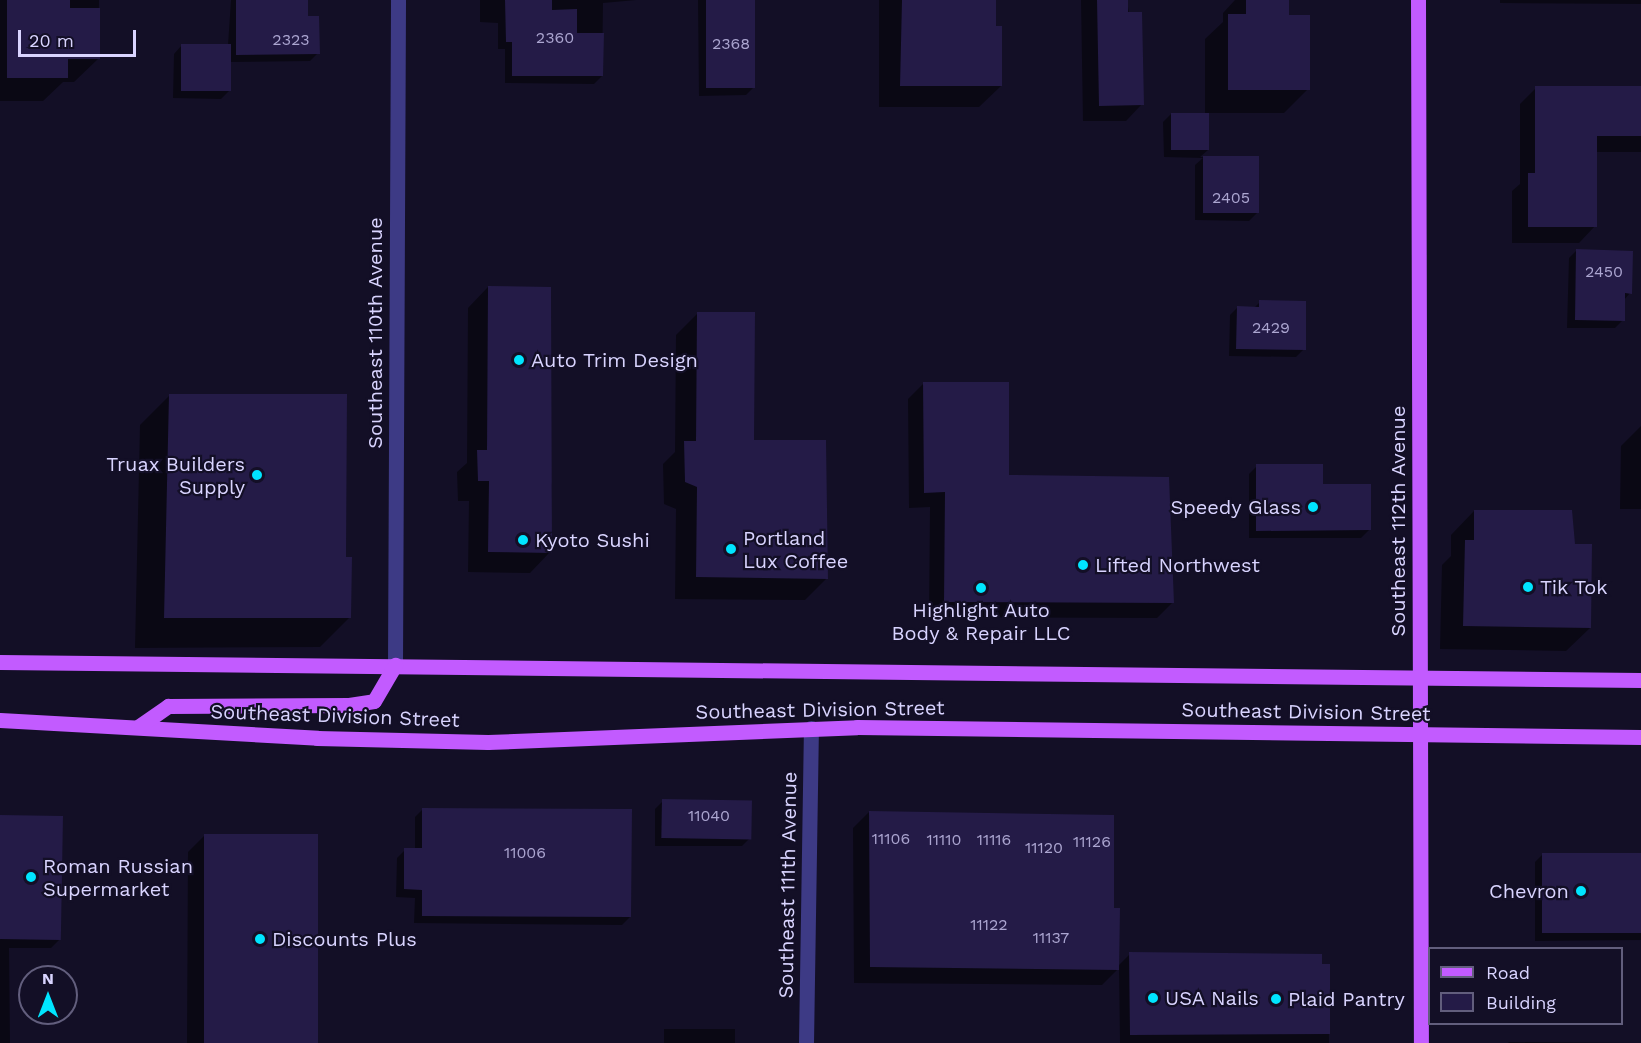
<!DOCTYPE html>
<style>
body{margin:0}
#map{position:relative;width:1641px;height:1043px;overflow:hidden;background:#130f26;font-family:"Work Sans",sans-serif}
div>[style]{position:absolute}
[style*='--x']{left:calc(var(--x)*1px);top:calc(var(--y)*1px);width:calc(var(--w)*1px);rotate:calc(var(--a)*1deg)}
.shadow>*{inset:0;background:#0007;transform-origin:0 0}
.building>*{inset:0;background:#241b47;transform-origin:0 0}
.minor>*{height:15px;margin:-7.5px;padding:0 7.5px;transform-origin:7.5px;border-radius:7.5px;background:#3d3a85}
.major>*{height:15px;margin:-7.5px;padding:0 7.5px;transform-origin:7.5px;border-radius:7.5px;background:#c25bff}
.dots>*{width:16px;height:16px;translate:-50% -50%;box-sizing:border-box;border:3px solid #130f26;border-radius:50%}
span{translate:-50% -50%;white-space:nowrap;text-align:center;line-height:1.15;-webkit-text-stroke:4.5px #130f26;paint-order:stroke}
.number-label{font-size:16px;color:#aca6d1}
.number-label span{-webkit-text-stroke-width:0}
.street-label{font-size:20px;color:#d9d4ff}
.poi-label{font-size:20px;color:#d9d4ff}
.left{translate:0 -50%;text-align:left}
.right{translate:-100% -50%;text-align:right}
.legend{position:absolute;left:1428px;top:947px;width:195px;height:78px;box-sizing:border-box;background:#130f26;border:2px solid #625e7d;margin:0;padding:8px 10px;list-style:none;font-size:18px;color:#d9d4ff}
.legend li{display:flex;align-items:center;gap:12px;height:30px}
.legend b{width:30px;border:2px solid #625e7d}
.north{position:absolute;left:18px;top:965px;width:60px;height:60px;box-sizing:border-box;background:#130f26;border:2px solid #625e7d;border-radius:50%;rotate:0deg;font-size:16px;font-weight:700;line-height:24px;text-align:center;color:#d9d4ff}
.north::after{content:'';display:block;margin:auto;width:21px;height:27px;background:#00e5ff;clip-path:polygon(50% 0,100% 100%,50% 72%,0 100%)}
.scale{position:absolute;left:18px;top:30px;width:118px;height:27px;box-sizing:border-box;border:3px solid #d9d4ff;border-top:0;padding-left:8px;font-size:18px;line-height:21px;white-space:nowrap;color:#d9d4ff;-webkit-text-stroke:4px #130f26;paint-order:stroke}
</style>
<div id="map">
<div class="shadow">
<i style="clip-path:polygon(0 0,99px 0,98px 59px,74px 82px,63px 82px,43px 101px,0 101px)"></i>
<i style="clip-path:polygon(231px 0,306px 0,307px 18px,318px 53px,310px 61px,229px 62px,229px 91px,221px 99px,173px 98px,174px 54px,182px 45px,228px 45px)"></i>
<i style="clip-path:polygon(480px 0,636px 0,603px 3px,602px 76px,594px 84px,505px 83px,505px 49px,498px 49px,498px 23px,480px 22px)"></i>
<i style="clip-path:polygon(698px 0,754px 0,754px 87px,746px 95px,699px 96px)"></i>
<i style="clip-path:polygon(879px 0,994px 0,1001px 86px,979px 107px,879px 107px)"></i>
<i style="clip-path:polygon(1081px 0,1127px 0,1142px 104px,1126px 121px,1083px 121px)"></i>
<i style="clip-path:polygon(1235px 0,1288px 0,1288px 16px,1308px 89px,1284px 113px,1207px 113px,1208px 150px,1200px 157px,1258px 157px,1257px 213px,1249px 221px,1195px 220px,1195px 165px,1203px 158px,1164px 157px,1163px 122px,1171px 114px,1205px 114px,1205px 39px,1223px 22px,1223px 13px)"></i>
<i style="clip-path:polygon(1500px 0,1641px 0,1641px 4px,1500px 3px)"></i>
<i style="clip-path:polygon(1536px 88px,1641px 88px,1641px 152px,1595px 152px,1595px 226px,1579px 243px,1512px 243px,1512px 191px,1520px 184px,1520px 104px)"></i>
<i style="clip-path:polygon(1577px 250px,1630px 293px,1624px 300px,1623px 320px,1615px 328px,1567px 328px,1569px 258px)"></i>
<i style="clip-path:polygon(488px 287px,552px 485px,550px 552px,530px 573px,468px 572px,469px 501px,458px 501px,457px 472px,467px 463px,468px 308px)"></i>
<i style="clip-path:polygon(1260px 302px,1304px 349px,1296px 357px,1229px 356px,1230px 315px,1238px 307px,1254px 308px)"></i>
<i style="clip-path:polygon(698px 313px,752px 442px,827px 578px,805px 600px,675px 599px,676px 509px,664px 504px,663px 464px,675px 452px,676px 335px)"></i>
<i style="clip-path:polygon(924px 383px,1007px 476px,1172px 603px,1157px 618px,929px 617px,930px 507px,909px 508px,908px 399px)"></i>
<i style="clip-path:polygon(170px 395px,344px 558px,350px 617px,320px 647px,135px 648px,140px 425px)"></i>
<i style="clip-path:polygon(1641px 426px,1641px 509px,1620px 509px,1621px 446px)"></i>
<i style="clip-path:polygon(1257px 466px,1322px 485px,1369px 530px,1361px 538px,1249px 538px,1249px 474px)"></i>
<i style="clip-path:polygon(1474px 511px,1574px 545px,1590px 628px,1566px 651px,1440px 649px,1442px 565px,1451px 556px,1451px 535px)"></i>
<i style="clip-path:polygon(663px 801px,750px 838px,742px 846px,655px 846px,655px 809px)"></i>
<i style="clip-path:polygon(423px 809px,630px 917px,622px 925px,414px 923px,415px 898px,396px 897px,397px 858px,405px 850px,415px 850px,415px 817px)"></i>
<i style="clip-path:polygon(869px 812px,1112px 909px,1118px 966px,1130px 954px,1328px 966px,1329px 1043px,1120px 1043px,1119px 968px,1102px 985px,854px 983px,853px 828px)"></i>
<i style="clip-path:polygon(0 817px,61px 938px,51px 948px,9px 948px,10px 1043px,0 1043px)"></i>
<i style="clip-path:polygon(205px 835px,315px 1043px,187px 1043px,188px 852px)"></i>
<i style="clip-path:polygon(1543px 854px,1641px 854px,1641px 940px,1535px 941px,1535px 862px)"></i>
<i style="left:664px;top:1029px;width:71px;height:16px"></i>
<i style="clip-path:polygon(1509px 1042px,1637px 1043px,1508px 1043px)"></i>
</div>
<div class="building">
<i style="clip-path:polygon(7px 0,70px 0,70px 8px,100px 8px,100px 59px,68px 59px,68px 78px,7px 78px)"></i>
<i style="clip-path:polygon(236px 0,308px 0,308px 16px,319px 16px,320px 54px,236px 55px)"></i>
<i style="clip-path:polygon(505px 0,552px 0,552px 10px,577px 9px,577px 33px,604px 33px,603px 76px,512px 76px,512px 42px,506px 42px)"></i>
<i style="left:706px;top:0;width:49px;height:88px"></i>
<i style="clip-path:polygon(902px 0,996px 0,996px 26px,1002px 26px,1002px 86px,900px 86px)"></i>
<i style="clip-path:polygon(1097px 0,1128px 0,1128px 12px,1142px 12px,1144px 105px,1099px 106px)"></i>
<i style="clip-path:polygon(1246px 0,1289px 0,1289px 15px,1310px 15px,1310px 90px,1228px 90px,1228px 14px,1246px 14px)"></i>
<i style="left:181px;top:44px;width:50px;height:47px"></i>
<i style="clip-path:polygon(1535px 86px,1641px 86px,1641px 136px,1597px 136px,1597px 227px,1528px 227px,1528px 173px,1535px 173px)"></i>
<i style="left:1171px;top:113px;width:38px;height:37px"></i>
<i style="left:1203px;top:156px;width:56px;height:57px"></i>
<i style="clip-path:polygon(1576px 249px,1633px 251px,1632px 294px,1625px 293px,1625px 321px,1575px 320px)"></i>
<i style="clip-path:polygon(488px 286px,551px 287px,552px 553px,488px 552px,489px 481px,478px 481px,477px 450px,487px 450px)"></i>
<i style="clip-path:polygon(1259px 300px,1306px 301px,1306px 350px,1236px 349px,1237px 306px,1259px 307px)"></i>
<i style="clip-path:polygon(697px 312px,755px 312px,754px 440px,826px 440px,828px 579px,696px 577px,697px 487px,685px 482px,684px 441px,696px 441px)"></i>
<i style="clip-path:polygon(923px 382px,1009px 382px,1009px 475px,1169px 477px,1174px 603px,944px 602px,945px 492px,924px 493px)"></i>
<i style="clip-path:polygon(169px 394px,347px 394px,346px 557px,352px 557px,351px 618px,164px 618px)"></i>
<i style="clip-path:polygon(1256px 464px,1323px 464px,1323px 484px,1371px 484px,1371px 530px,1256px 531px)"></i>
<i style="clip-path:polygon(1474px 510px,1572px 510px,1575px 544px,1592px 544px,1591px 628px,1463px 626px,1465px 540px,1474px 540px)"></i>
<i style="left:662px;top:799px;width:90px;height:39px;rotate:1deg"></i>
<i style="clip-path:polygon(422px 808px,632px 809px,631px 917px,422px 916px,422px 890px,404px 889px,404px 848px,422px 848px)"></i>
<i style="clip-path:polygon(869px 811px,1114px 815px,1114px 908px,1120px 908px,1119px 970px,870px 967px)"></i>
<i style="left:0;top:815px;width:63px;height:124px;rotate:1deg"></i>
<i style="left:204px;top:834px;width:114px;height:209px"></i>
<i style="left:1542px;top:853px;width:99px;height:80px"></i>
<i style="clip-path:polygon(1129px 952px,1322px 954px,1322px 964px,1330px 964px,1330px 1034px,1130px 1035px)"></i>
</div>
<div class="minor">
<i style="--x:395;--y:665;--w:665;--a:-89.74"></i>
<i style="--x:806;--y:1043;--w:315;--a:-89.1"></i>
</div>
<div class="major">
<i style="--x:1418;--y:0;--w:1043;--a:89.84"></i>
<i style="--x:0;--y:662;--w:1641;--a:0.63"></i>
<i style="--x:0;--y:720;--w:318;--a:3.2"></i>
<i style="--x:317;--y:738;--w:171;--a:1.3"></i>
<i style="--x:488;--y:742;--w:369;--a:-2.3"></i>
<i style="--x:857;--y:727;--w:784;--a:0.73"></i>
<i style="--x:138;--y:727;--w:37;--a:-35"></i>
<i style="--x:168;--y:706;--w:181;--a:-0.3"></i>
<i style="--x:349;--y:705;--w:25;--a:-9"></i>
<i style="--x:374;--y:701;--w:42;--a:-59.7"></i>
</div>
<div class="dots">
<i style="left:519px;top:360px;background:#00e5ff"></i>
<i style="left:257px;top:475px;background:#00e5ff"></i>
<i style="left:1313px;top:507px;background:#00e5ff"></i>
<i style="left:523px;top:540px;background:#00e5ff"></i>
<i style="left:731px;top:549px;background:#00e5ff"></i>
<i style="left:1083px;top:565px;background:#00e5ff"></i>
<i style="left:1528px;top:587px;background:#00e5ff"></i>
<i style="left:981px;top:588px;background:#00e5ff"></i>
<i style="left:31px;top:877px;background:#00e5ff"></i>
<i style="left:1581px;top:891px;background:#00e5ff"></i>
<i style="left:260px;top:939px;background:#00e5ff"></i>
<i style="left:1153px;top:998px;background:#00e5ff"></i>
<i style="left:1276px;top:999px;background:#00e5ff"></i>
</div>
<div class="number-label">
<span style="left:555px;top:38px">2360</span>
<span style="left:291px;top:40px">2323</span>
<span style="left:731px;top:44px">2368</span>
<span style="left:1231px;top:198px">2405</span>
<span style="left:1604px;top:272px">2450</span>
<span style="left:1271px;top:328px">2429</span>
<span style="left:709px;top:816px">11040</span>
<span style="left:891px;top:839px">11106</span>
<span style="left:944px;top:840px">11110</span>
<span style="left:994px;top:840px">11116</span>
<span style="left:1092px;top:842px">11126</span>
<span style="left:1044px;top:848px">11120</span>
<span style="left:525px;top:853px">11006</span>
<span style="left:989px;top:925px">11122</span>
<span style="left:1051px;top:938px">11137</span>
</div>
<div class="street-label">
<span style="left:375px;top:333px;rotate:-90deg">Southeast 110th Avenue</span>
<span style="left:1398px;top:521px;rotate:-90deg">Southeast 112th Avenue</span>
<span style="left:820px;top:710px;rotate:-1deg">Southeast Division Street</span>
<span style="left:1306px;top:712px;rotate:1deg">Southeast Division Street</span>
<span style="left:335px;top:716px;rotate:2deg">Southeast Division Street</span>
<span style="left:788px;top:885px;rotate:-89deg">Southeast 111th Avenue</span>
</div>
<div class="poi-label">
<span class="left" style="left:531px;top:360px">Auto Trim Design</span>
<span class="right" style="left:245px;top:476px">Truax Builders<br>Supply</span>
<span class="right" style="left:1301px;top:507px">Speedy Glass</span>
<span class="left" style="left:743px;top:550px">Portland<br>Lux Coffee</span>
<span class="left" style="left:535px;top:540px">Kyoto Sushi</span>
<span class="left" style="left:1095px;top:565px">Lifted Northwest</span>
<span class="left" style="left:1540px;top:587px">Tik Tok</span>
<span style="left:981px;top:622px">Highlight Auto<br>Body &amp; Repair LLC</span>
<span class="left" style="left:43px;top:878px">Roman Russian<br>Supermarket</span>
<span class="right" style="left:1569px;top:891px">Chevron</span>
<span class="left" style="left:272px;top:939px">Discounts Plus</span>
<span class="left" style="left:1165px;top:998px">USA Nails</span>
<span class="left" style="left:1288px;top:999px">Plaid Pantry</span>
</div>
<ul class="legend">
<li><b style="height:8px;background:#c25bff"></b>Road</li>
<li><b style="height:16px;background:#241b47"></b>Building</li>
</ul>
<div class="north">N</div>
<div class="scale">20 m</div>
</div>
